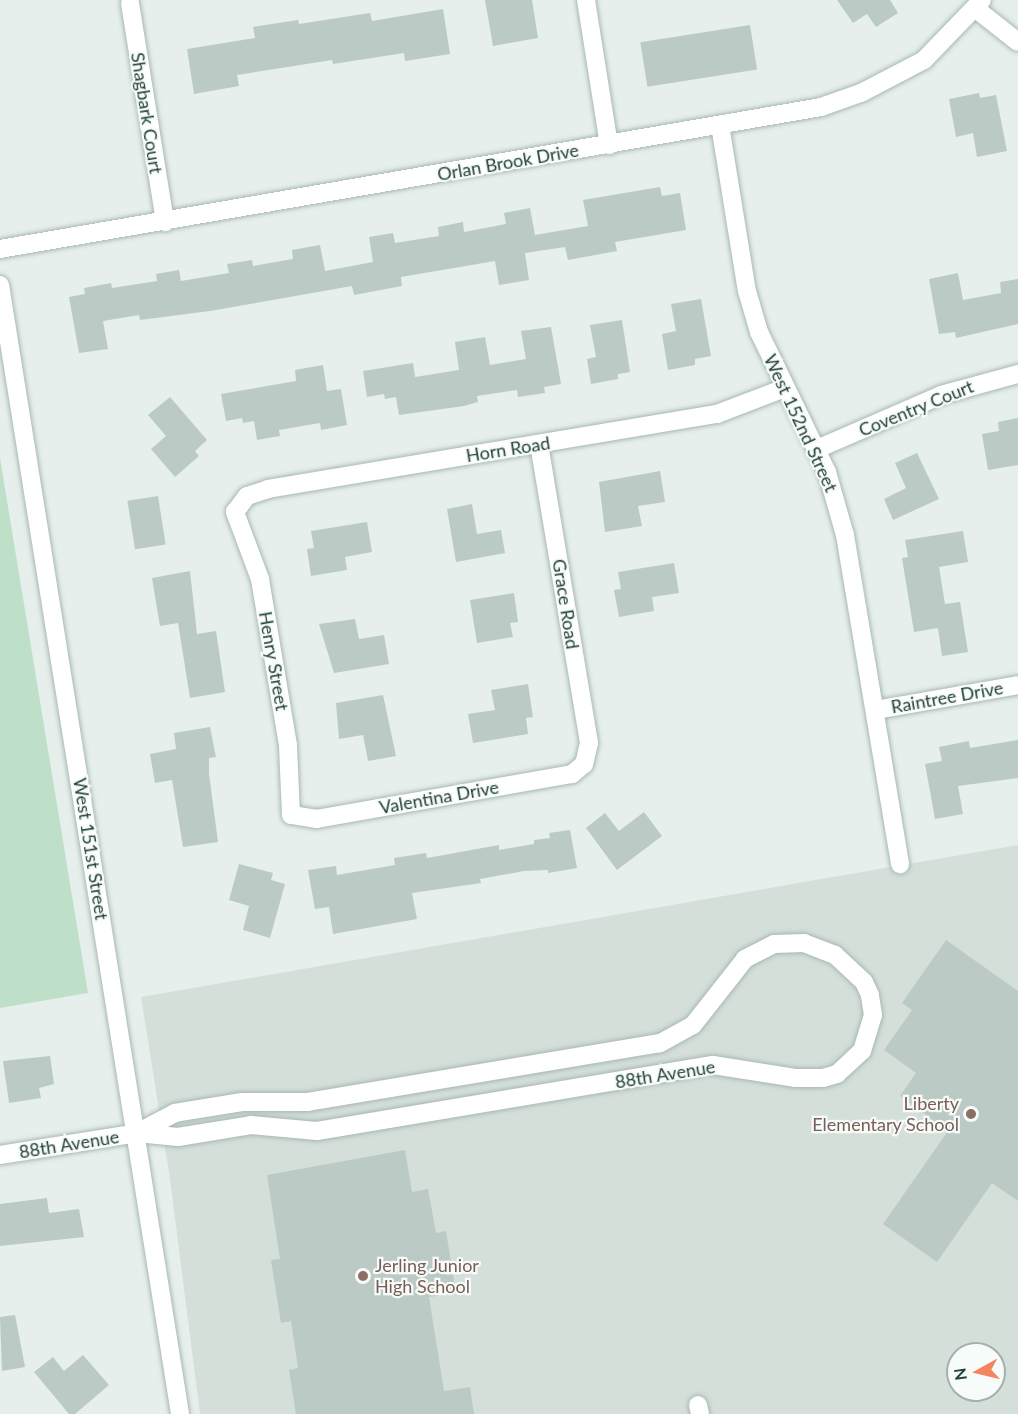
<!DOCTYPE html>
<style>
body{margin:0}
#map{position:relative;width:1018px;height:1414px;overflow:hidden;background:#e6efeb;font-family:Lato,sans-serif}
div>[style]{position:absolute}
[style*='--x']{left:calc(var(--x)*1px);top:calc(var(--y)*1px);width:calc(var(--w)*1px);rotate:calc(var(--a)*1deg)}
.built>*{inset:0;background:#d4dfda}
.green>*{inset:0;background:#bfe0c8}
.building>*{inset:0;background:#bbcac4;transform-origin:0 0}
.roads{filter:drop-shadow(0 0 2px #a8b8b2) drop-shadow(0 0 2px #a8b8b2)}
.minor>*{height:18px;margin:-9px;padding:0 9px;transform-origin:9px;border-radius:9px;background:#fff}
.dots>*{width:16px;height:16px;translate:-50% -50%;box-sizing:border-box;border:3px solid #f7fbf9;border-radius:50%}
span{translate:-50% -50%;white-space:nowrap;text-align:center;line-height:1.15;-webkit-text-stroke:4.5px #f7fbf9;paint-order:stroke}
.street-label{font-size:18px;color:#24423a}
.education-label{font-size:18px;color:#785e54}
.right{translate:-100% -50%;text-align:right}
.left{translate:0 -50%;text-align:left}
.north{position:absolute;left:946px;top:1342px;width:60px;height:60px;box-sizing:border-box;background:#f7fbf9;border:2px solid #a3b1ad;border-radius:50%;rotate:262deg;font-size:16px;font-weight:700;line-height:24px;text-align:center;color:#24423a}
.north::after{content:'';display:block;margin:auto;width:21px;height:27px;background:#f4845f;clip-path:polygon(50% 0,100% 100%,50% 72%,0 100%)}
</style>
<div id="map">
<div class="built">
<i style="clip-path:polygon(evenodd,1018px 845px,1018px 1414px,200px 1414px,170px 1179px,141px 997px,1018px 845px,958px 1354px,994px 1354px,994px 1390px,958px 1390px,958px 1354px)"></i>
</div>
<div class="green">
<i style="clip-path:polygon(0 458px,88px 993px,0 1008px)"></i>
</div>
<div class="building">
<i style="clip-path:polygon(485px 0,532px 0,538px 38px,493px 46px)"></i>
<i style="clip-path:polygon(837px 0,890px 0,898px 13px,876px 27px,867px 14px,853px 23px)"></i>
<i style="clip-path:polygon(443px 9px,450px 54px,405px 61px,404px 53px,333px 64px,332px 60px,237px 75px,239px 86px,194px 94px,187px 49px,255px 38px,253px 27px,298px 20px,299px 24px,370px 13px,372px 21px)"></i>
<i style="left:750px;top:25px;width:45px;height:111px;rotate:81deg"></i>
<i style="clip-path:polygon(979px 93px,980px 98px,996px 95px,1007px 151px,977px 157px,973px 133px,956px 137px,949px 99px)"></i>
<i style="clip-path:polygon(660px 187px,662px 196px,680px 193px,686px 230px,615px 242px,617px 251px,568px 260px,565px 247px,525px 253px,529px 280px,499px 285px,495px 261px,401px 277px,402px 286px,354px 295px,352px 286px,210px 311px,140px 320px,139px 315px,103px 321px,108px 349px,79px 353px,69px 297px,85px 294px,84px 288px,111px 283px,112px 288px,157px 281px,156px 274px,179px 270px,181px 281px,229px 273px,227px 264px,252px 260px,253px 266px,293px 259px,292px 250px,320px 245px,325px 271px,373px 262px,369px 237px,393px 233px,395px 243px,439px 236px,438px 227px,463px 222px,464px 232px,506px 224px,504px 213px,530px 208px,535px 235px,588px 226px,583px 200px)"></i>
<i style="clip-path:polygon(958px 273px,963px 300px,1001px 293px,1000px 282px,1018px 279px,1018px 324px,956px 338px,955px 332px,939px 334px,929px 279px)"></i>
<i style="clip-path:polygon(701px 299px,711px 356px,695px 359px,695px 365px,668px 370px,662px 334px,676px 331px,671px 304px)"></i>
<i style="clip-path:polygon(622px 320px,630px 372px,618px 374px,618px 379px,591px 384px,587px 359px,596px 357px,590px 325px)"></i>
<i style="clip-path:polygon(551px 327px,561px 384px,544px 387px,545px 393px,518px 397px,517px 390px,477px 396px,478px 402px,464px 406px,399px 415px,396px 397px,385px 399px,384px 394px,367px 397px,363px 371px,413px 363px,415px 377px,459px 370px,455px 342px,485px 337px,490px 365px,526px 359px,521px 331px)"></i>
<i style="clip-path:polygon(323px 365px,327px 391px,341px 389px,347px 425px,321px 430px,320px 423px,279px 430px,280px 436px,257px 440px,254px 421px,243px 423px,242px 418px,226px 421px,221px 394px,296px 381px,295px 370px)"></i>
<i style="clip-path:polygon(170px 397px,207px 440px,195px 451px,199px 456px,175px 477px,151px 449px,166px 436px,148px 415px)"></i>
<i style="clip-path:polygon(1018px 418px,1018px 465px,988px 470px,982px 434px,999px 431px,998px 422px)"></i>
<i style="clip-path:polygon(917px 453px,939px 499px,893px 520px,884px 499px,906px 488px,895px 463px)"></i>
<i style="clip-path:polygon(660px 471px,665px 502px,638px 506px,642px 526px,605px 532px,599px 482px)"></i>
<i style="left:158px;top:496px;width:49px;height:31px;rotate:81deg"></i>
<i style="clip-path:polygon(472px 504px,477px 534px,501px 530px,505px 553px,456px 562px,447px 509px)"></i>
<i style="clip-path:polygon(367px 522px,372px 552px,345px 557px,347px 570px,311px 576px,307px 549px,314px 548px,311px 531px)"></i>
<i style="clip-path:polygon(963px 531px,968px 562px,939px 567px,945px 604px,960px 602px,968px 652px,942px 656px,938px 628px,914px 632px,902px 558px,908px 557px,905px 540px)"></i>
<i style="clip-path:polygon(674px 563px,679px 593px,652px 597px,654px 611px,619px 617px,614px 590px,621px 589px,618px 572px)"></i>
<i style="clip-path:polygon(190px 571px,197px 634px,216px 631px,225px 692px,190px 698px,178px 623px,160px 626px,152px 578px)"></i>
<i style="clip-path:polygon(514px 593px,518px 622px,510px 623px,513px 637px,477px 643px,470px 600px)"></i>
<i style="clip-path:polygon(355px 619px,359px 639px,384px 635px,389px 664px,334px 673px,319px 624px)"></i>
<i style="clip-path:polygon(528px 684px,533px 717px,526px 718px,528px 734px,473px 743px,468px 714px,495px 710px,491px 690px)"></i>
<i style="clip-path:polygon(383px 695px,396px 756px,368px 761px,363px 735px,339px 739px,336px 703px)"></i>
<i style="clip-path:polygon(210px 727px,216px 757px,209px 758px,209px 774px,218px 842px,183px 847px,172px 780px,155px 783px,150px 754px,176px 749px,174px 733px)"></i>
<i style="clip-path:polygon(1018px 740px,1018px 778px,958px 786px,963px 814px,935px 819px,925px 764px,942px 761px,939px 747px,969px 741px,970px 748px)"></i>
<i style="clip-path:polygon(644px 812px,662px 836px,617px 870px,586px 828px,605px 813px,619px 831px)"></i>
<i style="clip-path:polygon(570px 830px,577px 868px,548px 873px,548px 870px,524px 871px,480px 879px,481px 883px,412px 893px,417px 919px,333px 934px,329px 907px,315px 909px,308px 870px,336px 866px,337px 875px,395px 865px,394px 858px,426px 853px,427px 858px,499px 845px,499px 850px,534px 844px,534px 840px,550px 838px,549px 833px)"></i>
<i style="clip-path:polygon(239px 864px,273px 873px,271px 880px,285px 884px,270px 938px,243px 930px,249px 906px,229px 900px)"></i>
<i style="clip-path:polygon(946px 940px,1018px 991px,1018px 1201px,992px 1183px,937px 1262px,883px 1224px,948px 1131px,900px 1096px,916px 1073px,884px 1050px,912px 1010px,902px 1003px)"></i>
<i style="clip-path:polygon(50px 1056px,54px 1084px,39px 1088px,41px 1098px,9px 1103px,3px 1061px)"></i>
<i style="clip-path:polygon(405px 1150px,412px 1192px,428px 1189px,436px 1233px,446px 1231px,456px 1293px,429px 1297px,444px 1391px,470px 1387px,474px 1414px,296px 1414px,289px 1370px,298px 1368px,291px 1321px,281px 1323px,271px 1260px,280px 1259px,267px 1175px)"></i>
<i style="clip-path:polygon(47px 1198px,49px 1213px,79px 1209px,84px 1237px,0 1246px,0 1204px)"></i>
<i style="clip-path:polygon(15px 1315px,25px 1367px,2px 1371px,0 1317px)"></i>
<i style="clip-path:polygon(83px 1355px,109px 1385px,75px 1414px,69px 1414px,34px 1372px,53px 1357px,64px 1371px)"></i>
</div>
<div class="roads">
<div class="minor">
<i style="--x:586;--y:0;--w:147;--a:81"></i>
<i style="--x:130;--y:3;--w:222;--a:80.9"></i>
<i style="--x:976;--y:9;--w:53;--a:38.2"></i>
<i style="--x:720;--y:125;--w:168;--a:80.8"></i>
<i style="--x:747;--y:291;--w:43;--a:73.7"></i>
<i style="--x:759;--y:332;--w:156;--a:64.1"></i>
<i style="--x:827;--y:472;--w:66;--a:74.1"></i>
<i style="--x:845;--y:535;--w:334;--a:80.5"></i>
<i style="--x:0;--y:249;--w:833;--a:-9.81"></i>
<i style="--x:821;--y:107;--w:42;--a:-19.3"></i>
<i style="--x:861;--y:93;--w:71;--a:-27.6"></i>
<i style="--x:924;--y:60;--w:83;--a:-46"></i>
<i style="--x:0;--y:285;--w:1143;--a:80.94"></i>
<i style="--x:539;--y:444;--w:303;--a:80.5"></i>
<i style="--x:589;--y:743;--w:22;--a:103"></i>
<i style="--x:584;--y:764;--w:16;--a:140"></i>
<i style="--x:572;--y:774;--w:259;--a:170"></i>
<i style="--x:317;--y:819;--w:26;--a:-171"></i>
<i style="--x:291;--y:815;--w:70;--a:-92.5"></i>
<i style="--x:288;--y:745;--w:168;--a:-99.6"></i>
<i style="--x:260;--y:579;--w:72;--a:-110.5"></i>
<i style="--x:235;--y:512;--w:20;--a:-53"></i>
<i style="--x:247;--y:496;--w:22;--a:-18"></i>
<i style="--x:268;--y:489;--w:455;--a:-9.5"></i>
<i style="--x:717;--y:414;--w:73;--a:-20.9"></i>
<i style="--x:817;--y:449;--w:135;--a:-23.5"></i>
<i style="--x:941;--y:395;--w:80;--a:-15.3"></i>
<i style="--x:875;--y:710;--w:145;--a:-9.9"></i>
<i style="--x:0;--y:1155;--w:139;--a:-9.1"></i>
<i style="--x:137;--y:1133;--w:41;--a:5.6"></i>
<i style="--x:178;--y:1137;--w:74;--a:-9.3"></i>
<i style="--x:251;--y:1125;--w:66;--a:5.2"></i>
<i style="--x:317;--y:1131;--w:401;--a:-9.5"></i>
<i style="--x:713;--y:1065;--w:83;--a:9"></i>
<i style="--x:795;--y:1078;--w:28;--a:0"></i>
<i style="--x:823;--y:1078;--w:15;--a:-16"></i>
<i style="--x:837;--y:1074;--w:34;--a:-43"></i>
<i style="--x:862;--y:1051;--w:38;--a:-73"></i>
<i style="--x:873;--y:1015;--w:20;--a:-99"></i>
<i style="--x:870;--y:995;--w:14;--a:-115"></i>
<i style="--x:864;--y:982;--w:40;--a:-137"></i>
<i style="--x:835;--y:955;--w:33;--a:-159"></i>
<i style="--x:804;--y:943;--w:30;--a:178"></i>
<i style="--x:774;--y:944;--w:33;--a:153"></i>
<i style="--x:745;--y:959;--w:84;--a:128.2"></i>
<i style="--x:693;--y:1025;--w:38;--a:151"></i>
<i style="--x:660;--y:1043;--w:357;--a:170.5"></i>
<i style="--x:308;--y:1102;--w:66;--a:180"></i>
<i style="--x:242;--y:1102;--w:68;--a:170.7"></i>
<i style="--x:175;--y:1113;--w:43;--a:152.2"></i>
<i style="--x:698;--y:1405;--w:9;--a:77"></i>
</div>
</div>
<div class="dots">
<i style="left:971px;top:1114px;background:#8d6e63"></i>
<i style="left:363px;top:1276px;background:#8d6e63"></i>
</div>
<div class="street-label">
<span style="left:147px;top:113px;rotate:81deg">Shagbark Court</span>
<span style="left:508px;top:162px;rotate:-10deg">Orlan Brook Drive</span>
<span style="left:916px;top:408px;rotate:-22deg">Coventry Court</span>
<span style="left:801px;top:423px;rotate:65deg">West 152nd Street</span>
<span style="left:508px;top:449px;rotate:-9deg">Horn Road</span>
<span style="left:566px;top:604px;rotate:81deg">Grace Road</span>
<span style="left:274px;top:661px;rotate:80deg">Henry Street</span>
<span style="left:947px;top:697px;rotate:-10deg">Raintree Drive</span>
<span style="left:439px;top:797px;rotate:-10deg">Valentina Drive</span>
<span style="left:91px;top:849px;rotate:81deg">West 151st Street</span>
<span style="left:665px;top:1074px;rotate:-9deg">88th Avenue</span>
<span style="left:69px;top:1144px;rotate:-9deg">88th Avenue</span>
</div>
<div class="education-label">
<span class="right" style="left:959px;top:1114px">Liberty<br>Elementary School</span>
<span class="left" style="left:375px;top:1276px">Jerling Junior<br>High School</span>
</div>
<div class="north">N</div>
</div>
